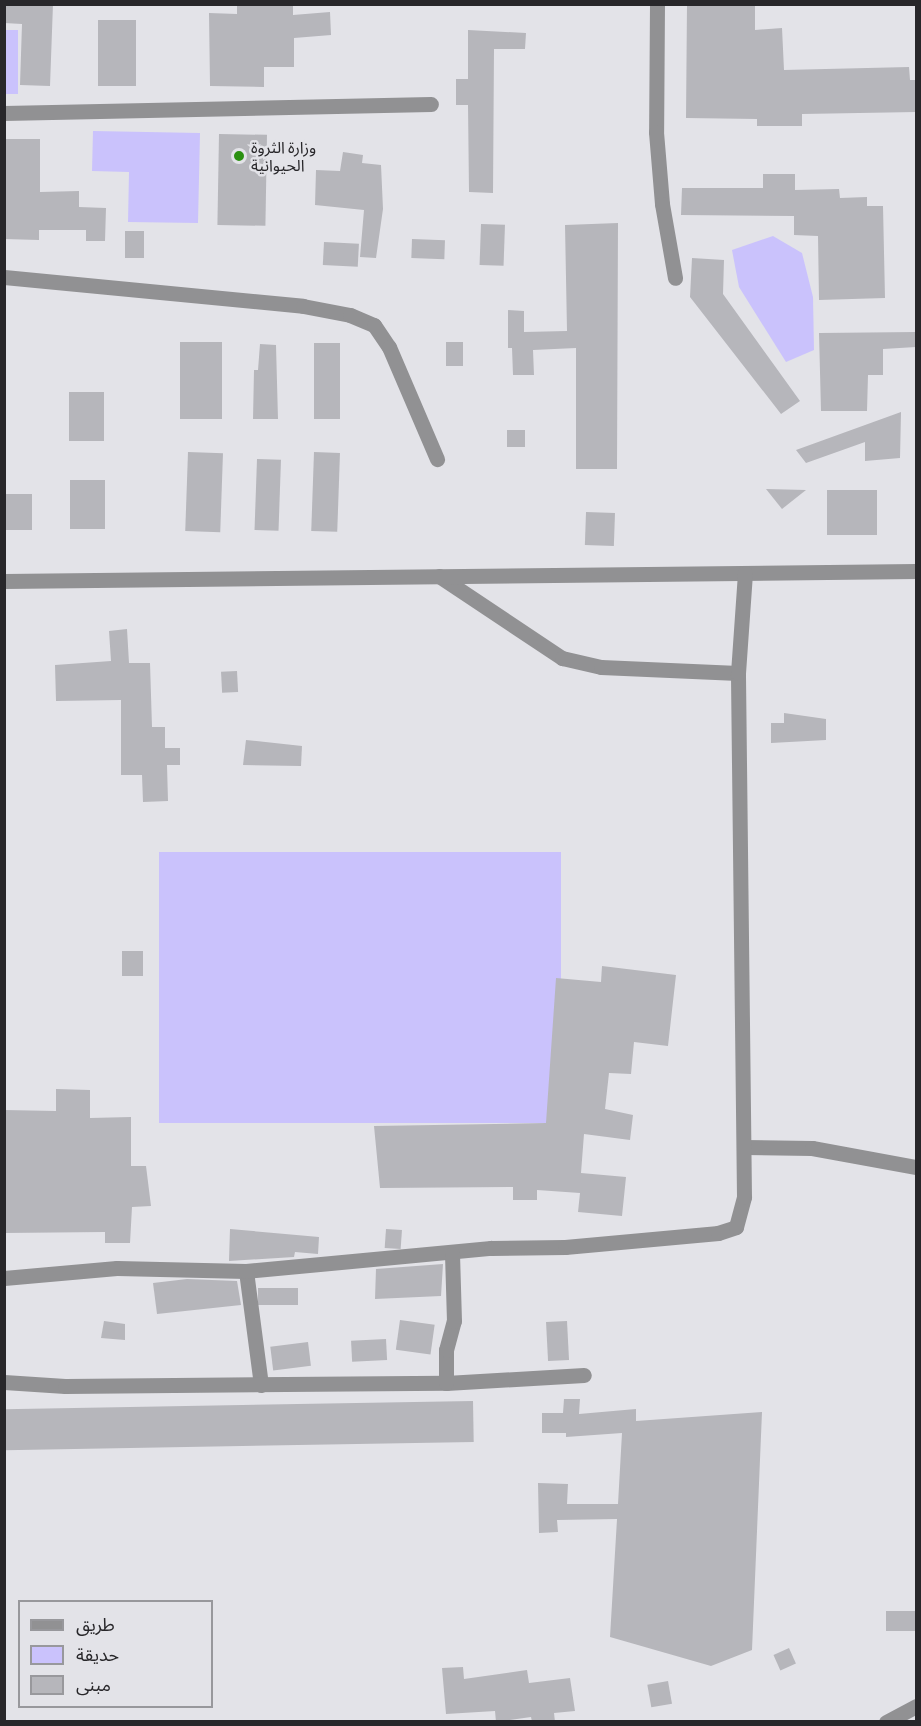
<!DOCTYPE html>
<meta charset="utf-8">
<style>
body{margin:0}
#map{position:relative;width:921px;height:1726px;overflow:hidden;background:#e3e3e8;font-family:Manrope,"Noto Sans Arabic",sans-serif}
div>[style]{position:absolute}
[style*='--x']{left:calc(var(--x)*1px);top:calc(var(--y)*1px);width:calc(var(--w)*1px);rotate:calc(var(--a)*1deg)}
.green>*{inset:0;background:#cac2fc;transform-origin:0 0}
.building>*{inset:0;background:#b6b6bb;transform-origin:0 0}
.minor>*{height:15px;margin:-7.5px;padding:0 7.5px;transform-origin:7.5px;border-radius:7.5px;background:#919193}
.dots>*{width:16px;height:16px;translate:-50% -50%;box-sizing:border-box;border:3px solid #e3e3e8;border-radius:50%}
span{translate:-50% -50%;white-space:nowrap;text-align:center;line-height:1.15;-webkit-text-stroke:5px #e3e3e8;paint-order:stroke}
.poi-label{font-size:16px;color:#28272a}
.left{translate:0 -50%;text-align:left}
.frame{position:absolute;inset:0;border:6px solid #28272a;pointer-events:none}
.legend{position:absolute;left:18px;top:1600px;width:195px;height:108px;box-sizing:border-box;background:#e3e3e8;border:2px solid #98989c;margin:0;padding:8px 10px;list-style:none;font-size:18px;color:#28272a}
.legend li{display:flex;align-items:center;gap:12px;height:30px}
.legend b{width:30px;border:2px solid #98989c}
</style>
<div id="map">
<div class="green">
<i style="left:5px;top:30px;width:13px;height:64px"></i>
<i style="clip-path:polygon(93px 131px,200px 133px,198px 223px,128px 222px,129px 172px,92px 171px)"></i>
<i style="clip-path:polygon(773px 236px,802px 253px,813px 297px,814px 350px,786px 362px,739px 287px,732px 250px)"></i>
<i style="left:159px;top:852px;width:402px;height:271px"></i>
</div>
<div class="building">
<i style="clip-path:polygon(4px 4px,53px 4px,50px 86px,20px 85px,22px 24px,4px 23px)"></i>
<i style="clip-path:polygon(237px 4px,293px 4px,293px 15px,330px 12px,331px 35px,294px 38px,294px 67px,264px 67px,264px 87px,210px 86px,209px 13px,237px 14px)"></i>
<i style="clip-path:polygon(687px 4px,755px 4px,755px 30px,782px 28px,784px 70px,909px 67px,910px 80px,916px 80px,916px 112px,802px 114px,802px 126px,757px 126px,757px 119px,686px 118px)"></i>
<i style="left:98px;top:20px;width:38px;height:66px"></i>
<i style="clip-path:polygon(468px 30px,526px 33px,525px 49px,494px 49px,493px 193px,469px 192px,468px 105px,456px 105px,456px 79px,468px 79px)"></i>
<i style="left:219px;top:134px;width:48px;height:91px;rotate:1deg"></i>
<i style="clip-path:polygon(4px 139px,40px 139px,40px 192px,79px 191px,79px 207px,106px 208px,105px 241px,86px 241px,86px 230px,39px 230px,39px 240px,4px 239px)"></i>
<i style="clip-path:polygon(343px 152px,363px 155px,362px 163px,381px 165px,383px 209px,376px 258px,360px 257px,364px 210px,315px 205px,316px 170px,340px 171px)"></i>
<i style="clip-path:polygon(763px 174px,795px 174px,795px 190px,839px 189px,840px 198px,867px 197px,867px 206px,883px 206px,885px 298px,819px 300px,818px 236px,794px 235px,794px 216px,681px 215px,682px 188px,763px 188px)"></i>
<i style="clip-path:polygon(618px 223px,617px 469px,576px 469px,576px 348px,533px 350px,534px 375px,513px 375px,512px 348px,508px 348px,508px 310px,524px 311px,524px 332px,567px 331px,565px 225px)"></i>
<i style="left:481px;top:224px;width:24px;height:41px;rotate:2deg"></i>
<i style="left:125px;top:231px;width:19px;height:27px"></i>
<i style="left:412px;top:239px;width:33px;height:19px;rotate:2deg"></i>
<i style="left:324px;top:242px;width:35px;height:23px;rotate:3deg"></i>
<i style="clip-path:polygon(692px 258px,724px 260px,723px 294px,800px 401px,781px 414px,690px 297px)"></i>
<i style="clip-path:polygon(916px 332px,916px 347px,883px 349px,883px 375px,868px 375px,867px 411px,821px 411px,819px 333px)"></i>
<i style="left:180px;top:342px;width:42px;height:77px"></i>
<i style="left:446px;top:342px;width:17px;height:24px"></i>
<i style="left:314px;top:343px;width:26px;height:76px"></i>
<i style="clip-path:polygon(260px 344px,276px 345px,278px 419px,253px 419px,254px 370px,258px 370px)"></i>
<i style="left:69px;top:392px;width:35px;height:49px"></i>
<i style="clip-path:polygon(901px 412px,900px 458px,865px 461px,865px 442px,806px 463px,796px 450px)"></i>
<i style="left:507px;top:430px;width:18px;height:17px"></i>
<i style="left:188px;top:452px;width:35px;height:79px;rotate:2deg"></i>
<i style="left:314px;top:452px;width:26px;height:79px;rotate:2deg"></i>
<i style="left:257px;top:459px;width:24px;height:71px;rotate:2deg"></i>
<i style="left:70px;top:480px;width:35px;height:49px"></i>
<i style="clip-path:polygon(766px 489px,806px 490px,782px 509px)"></i>
<i style="left:827px;top:490px;width:50px;height:45px"></i>
<i style="left:4px;top:494px;width:28px;height:36px"></i>
<i style="left:615px;top:513px;width:33px;height:29px;rotate:92deg"></i>
<i style="clip-path:polygon(127px 629px,129px 663px,150px 663px,152px 727px,165px 727px,165px 748px,180px 748px,180px 765px,167px 765px,168px 801px,143px 802px,142px 775px,121px 775px,121px 700px,56px 701px,55px 665px,111px 661px,109px 631px)"></i>
<i style="left:237px;top:671px;width:21px;height:16px;rotate:87deg"></i>
<i style="clip-path:polygon(784px 713px,826px 719px,826px 740px,771px 743px,771px 723px,784px 723px)"></i>
<i style="clip-path:polygon(246px 740px,302px 746px,301px 766px,243px 765px)"></i>
<i style="left:122px;top:951px;width:21px;height:25px"></i>
<i style="clip-path:polygon(602px 966px,676px 975px,668px 1046px,634px 1042px,631px 1074px,609px 1073px,605px 1109px,633px 1115px,630px 1140px,584px 1134px,581px 1173px,626px 1177px,622px 1216px,578px 1212px,580px 1193px,537px 1190px,537px 1200px,513px 1200px,513px 1187px,380px 1188px,374px 1126px,546px 1123px,556px 978px,601px 982px)"></i>
<i style="clip-path:polygon(56px 1089px,90px 1090px,90px 1118px,131px 1117px,131px 1166px,146px 1166px,151px 1206px,132px 1207px,130px 1243px,105px 1243px,105px 1232px,4px 1233px,4px 1110px,56px 1111px)"></i>
<i style="clip-path:polygon(230px 1229px,319px 1237px,318px 1254px,295px 1252px,294px 1257px,229px 1261px)"></i>
<i style="left:386px;top:1229px;width:16px;height:19px;rotate:4deg"></i>
<i style="clip-path:polygon(443px 1264px,441px 1296px,375px 1299px,376px 1269px)"></i>
<i style="clip-path:polygon(187px 1279px,237px 1281px,241px 1305px,157px 1314px,153px 1283px)"></i>
<i style="left:258px;top:1288px;width:40px;height:17px"></i>
<i style="left:400px;top:1320px;width:35px;height:30px;rotate:8deg"></i>
<i style="clip-path:polygon(104px 1321px,125px 1324px,125px 1340px,101px 1338px)"></i>
<i style="left:567px;top:1321px;width:39px;height:21px;rotate:87deg"></i>
<i style="left:386px;top:1339px;width:21px;height:35px;rotate:87deg"></i>
<i style="left:308px;top:1342px;width:24px;height:38px;rotate:83deg"></i>
<i style="clip-path:polygon(564px 1399px,580px 1399px,579px 1414px,636px 1409px,636px 1421px,762px 1412px,752px 1650px,711px 1666px,610px 1637px,617px 1519px,557px 1520px,558px 1532px,539px 1533px,538px 1483px,568px 1484px,567px 1504px,618px 1504px,622px 1433px,566px 1437px,566px 1433px,542px 1433px,542px 1413px,563px 1413px)"></i>
<i style="left:473px;top:1401px;width:41px;height:469px;rotate:89deg"></i>
<i style="left:916px;top:1611px;width:20px;height:30px;rotate:90deg"></i>
<i style="left:789px;top:1648px;width:17px;height:17px;rotate:66deg"></i>
<i style="clip-path:polygon(463px 1667px,464px 1679px,527px 1670px,529px 1683px,570px 1678px,575px 1711px,554px 1713px,555px 1722px,532px 1722px,531px 1717px,496px 1722px,495px 1711px,446px 1714px,442px 1668px)"></i>
<i style="left:668px;top:1681px;width:23px;height:21px;rotate:80deg"></i>
</div>
<div class="minor">
<i style="--x:657;--y:4;--w:128;--a:90.4"></i>
<i style="--x:656;--y:132;--w:72;--a:85.2"></i>
<i style="--x:662;--y:204;--w:75;--a:80"></i>
<i style="--x:4;--y:113;--w:427;--a:-1.2"></i>
<i style="--x:4;--y:277;--w:300;--a:5.5"></i>
<i style="--x:303;--y:306;--w:48;--a:10.8"></i>
<i style="--x:350;--y:315;--w:26;--a:23"></i>
<i style="--x:374;--y:325;--w:27;--a:56"></i>
<i style="--x:389;--y:347;--w:122;--a:66.8"></i>
<i style="--x:439;--y:576;--w:148;--a:33.7"></i>
<i style="--x:562;--y:658;--w:40;--a:13"></i>
<i style="--x:601;--y:667;--w:137;--a:2.5"></i>
<i style="--x:4;--y:581;--w:912;--a:-0.63"></i>
<i style="--x:744;--y:1147;--w:68;--a:0.8"></i>
<i style="--x:812;--y:1148;--w:106;--a:10.4"></i>
<i style="--x:246;--y:1271;--w:115;--a:82.5"></i>
<i style="--x:4;--y:1278;--w:113;--a:-5.1"></i>
<i style="--x:117;--y:1268;--w:129;--a:1.3"></i>
<i style="--x:246;--y:1271;--w:246;--a:-5.4"></i>
<i style="--x:491;--y:1248;--w:74;--a:-0.8"></i>
<i style="--x:565;--y:1247;--w:154;--a:-5.2"></i>
<i style="--x:718;--y:1233;--w:19;--a:-18"></i>
<i style="--x:736;--y:1227;--w:31;--a:-75"></i>
<i style="--x:744;--y:1197;--w:524;--a:-90.66"></i>
<i style="--x:738;--y:673;--w:100;--a:-86"></i>
<i style="--x:4;--y:1382;--w:61;--a:3.8"></i>
<i style="--x:65;--y:1386;--w:381;--a:-0.5"></i>
<i style="--x:446;--y:1383;--w:138;--a:-3.3"></i>
<i style="--x:446;--y:1383;--w:33;--a:-90"></i>
<i style="--x:446;--y:1350;--w:30;--a:-75"></i>
<i style="--x:454;--y:1321;--w:67;--a:-91.7"></i>
<i style="--x:886;--y:1722;--w:34;--a:-28"></i>
</div>
<div class="dots">
<i style="left:239px;top:156px;background:#2b9011"></i>
</div>
<div class="poi-label">
<span class="left" style="left:251px;top:156px">وزارة الثروة<br>الحيوانية</span>
</div>
<div class="frame"></div>
<ul class="legend">
<li><b style="height:8px;background:#919193"></b>طريق</li>
<li><b style="height:16px;background:#cac2fc"></b>حديقة</li>
<li><b style="height:16px;background:#b6b6bb"></b>مبنى</li>
</ul>
</div>
